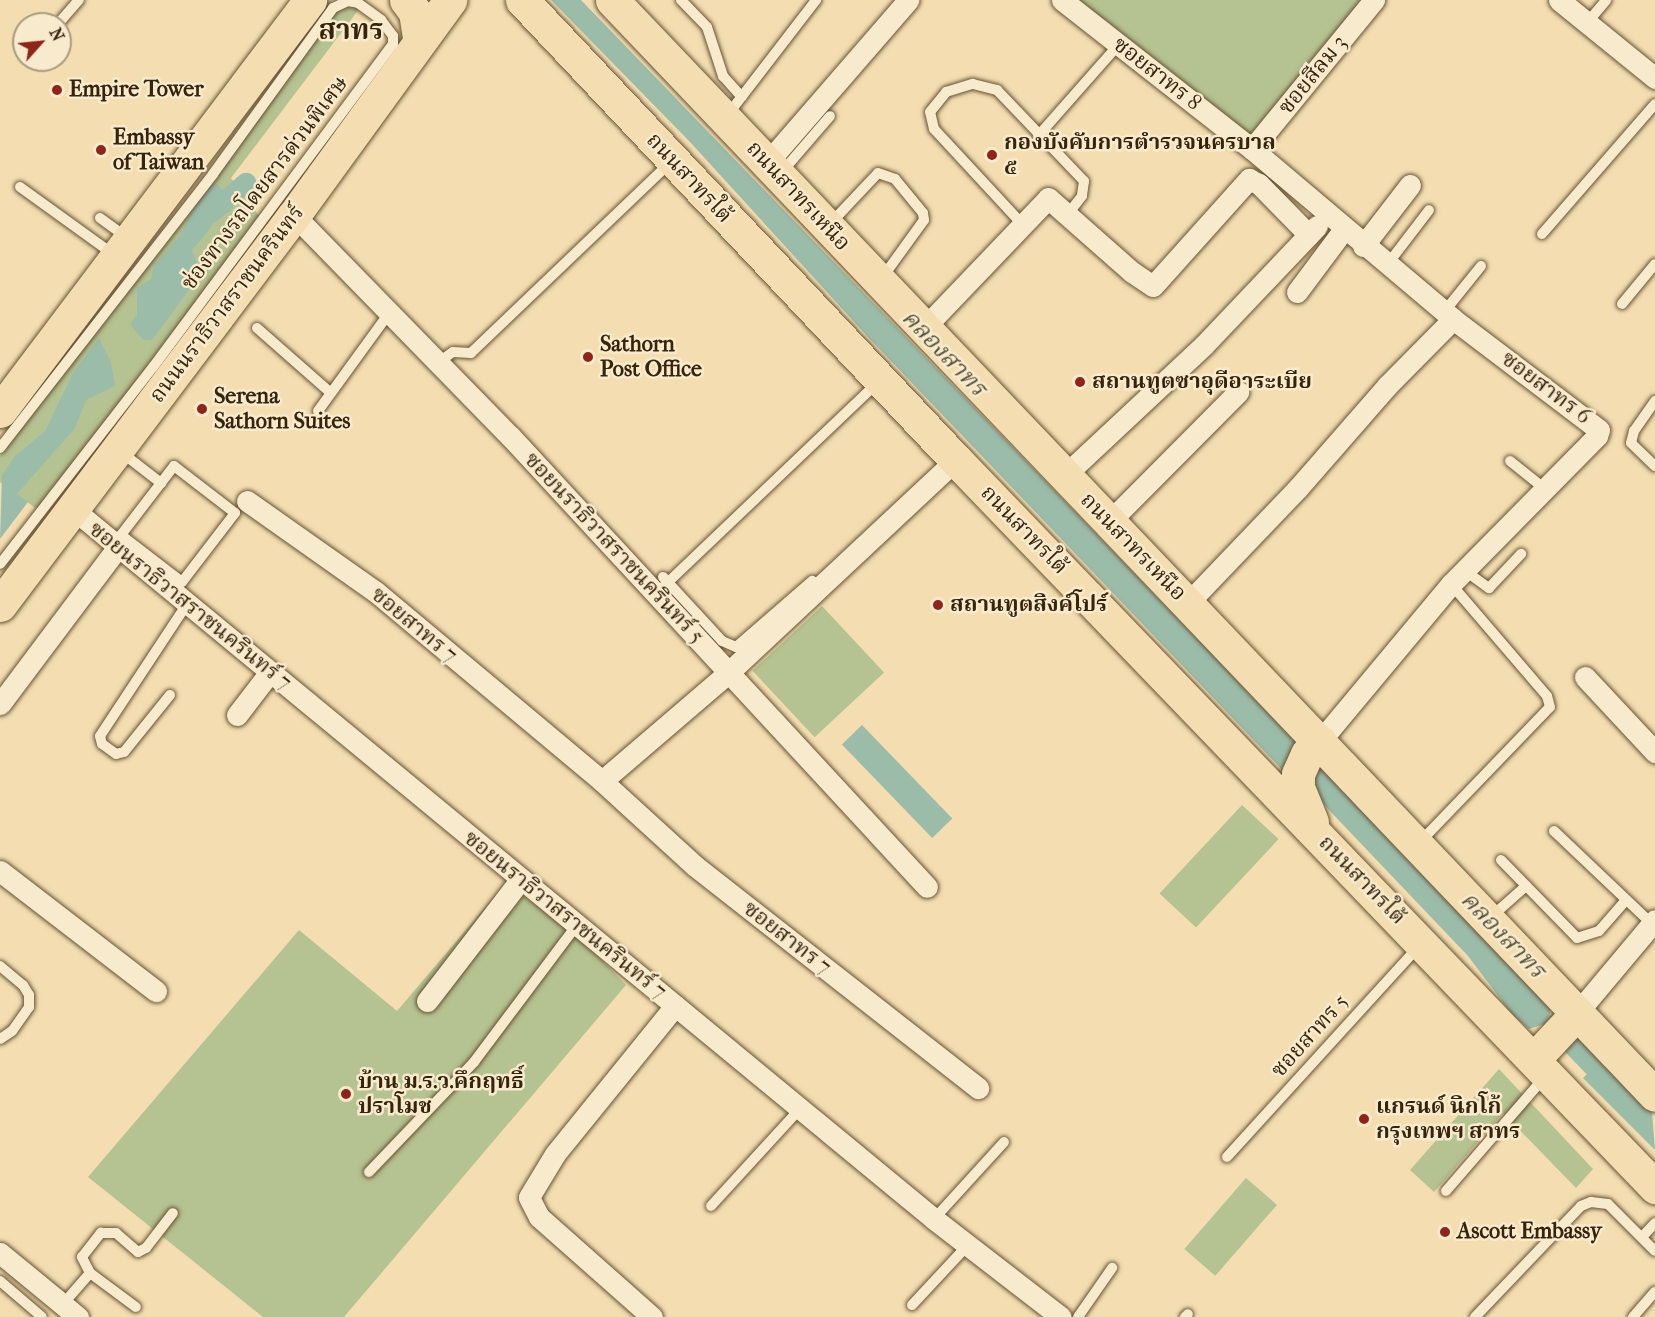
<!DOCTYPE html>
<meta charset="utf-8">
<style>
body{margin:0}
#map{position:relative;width:1655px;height:1317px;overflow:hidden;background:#f4deb1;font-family:"IM FELL French Canon","Noto Serif Thai",serif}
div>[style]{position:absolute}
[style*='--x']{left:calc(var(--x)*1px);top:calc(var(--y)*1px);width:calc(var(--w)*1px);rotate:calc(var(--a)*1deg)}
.green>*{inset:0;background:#b5c291;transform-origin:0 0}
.water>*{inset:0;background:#9cbcaa;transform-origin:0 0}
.canal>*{height:20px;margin:-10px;padding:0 10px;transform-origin:10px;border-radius:10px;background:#9cbcaa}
.roads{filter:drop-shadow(0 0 2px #665234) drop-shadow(0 0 2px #665234)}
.service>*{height:10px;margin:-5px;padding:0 5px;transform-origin:5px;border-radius:5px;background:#f8eacc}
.minor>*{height:21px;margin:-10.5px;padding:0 10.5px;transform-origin:10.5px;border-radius:10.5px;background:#f8eacc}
.primary>*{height:33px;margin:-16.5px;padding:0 16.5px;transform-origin:16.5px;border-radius:16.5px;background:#f4deb1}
.dots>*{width:16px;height:16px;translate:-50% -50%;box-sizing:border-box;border:3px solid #f8eacc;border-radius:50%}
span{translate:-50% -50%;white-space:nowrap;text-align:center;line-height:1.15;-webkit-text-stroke:5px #f8eacc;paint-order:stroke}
.street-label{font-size:22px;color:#36240b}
.poi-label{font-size:22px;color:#36240b;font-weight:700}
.left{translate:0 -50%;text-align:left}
.water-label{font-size:24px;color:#55523b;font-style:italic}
.district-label{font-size:28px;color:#36240b;font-weight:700}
.north{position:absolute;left:12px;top:12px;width:60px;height:60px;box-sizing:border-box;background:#f8eacc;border:2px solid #aa9b7f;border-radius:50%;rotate:63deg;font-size:16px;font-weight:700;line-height:24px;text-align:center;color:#36240b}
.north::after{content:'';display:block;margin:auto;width:21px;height:27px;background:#8f2418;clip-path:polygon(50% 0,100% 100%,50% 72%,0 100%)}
</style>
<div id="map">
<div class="green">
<i style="clip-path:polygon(345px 0,366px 0,231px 178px,260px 217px,38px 510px,0 482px,0 456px)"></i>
<i style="clip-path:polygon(1074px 0,1363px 0,1251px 142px)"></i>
<i style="left:822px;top:606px;width:91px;height:95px;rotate:47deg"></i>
<i style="left:1242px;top:805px;width:50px;height:121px;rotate:43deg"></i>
<i style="clip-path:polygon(505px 884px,573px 930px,626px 985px,344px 1317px,263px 1317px,88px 1177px,299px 930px,397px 1011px)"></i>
<i style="clip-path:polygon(1499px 1069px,1593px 1169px,1576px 1188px,1503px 1113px,1434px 1192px,1410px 1170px)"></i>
<i style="left:1246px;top:1178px;width:41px;height:94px;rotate:41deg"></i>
</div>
<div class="water">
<i style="clip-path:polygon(551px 0,581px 0,1298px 743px,1289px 754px,1291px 779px,867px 336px,690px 142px)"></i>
<i style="clip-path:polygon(214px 181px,234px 201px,230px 211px,214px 218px,210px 229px,192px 250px,201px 274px,152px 340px,143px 340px,130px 324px,137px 315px,137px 288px,151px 279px,154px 266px,181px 234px,194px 206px)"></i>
<i style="clip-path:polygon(99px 338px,111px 362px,115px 386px,86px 400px,75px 428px,17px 494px,28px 502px,0 539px,2px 475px,15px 456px,45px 431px,73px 373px)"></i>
<i style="left:862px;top:725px;width:130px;height:28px;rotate:46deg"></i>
<i style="clip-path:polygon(1321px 766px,1551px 1007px,1548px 1023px,1529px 1029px,1511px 1013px,1468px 956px,1328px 809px,1311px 788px,1315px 771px)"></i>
<i style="clip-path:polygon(1601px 1060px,1652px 1112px,1655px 1150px,1583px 1078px)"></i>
</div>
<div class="canal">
<i style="--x:210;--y:214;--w:48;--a:-40.7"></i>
<i style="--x:1553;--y:1025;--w:85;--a:46"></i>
</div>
<div class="roads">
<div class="service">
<i style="--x:681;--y:0;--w:37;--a:46"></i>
<i style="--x:707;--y:27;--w:52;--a:71.9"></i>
<i style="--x:723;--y:76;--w:28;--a:48"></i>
<i style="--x:1587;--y:23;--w:30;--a:-50"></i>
<i style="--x:58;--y:24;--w:32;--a:-49"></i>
<i style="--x:726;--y:117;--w:148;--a:-52.4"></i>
<i style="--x:1038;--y:136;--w:123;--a:-48.6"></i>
<i style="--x:781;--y:173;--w:75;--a:-49.3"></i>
<i style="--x:20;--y:187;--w:115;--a:35.8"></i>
<i style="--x:100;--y:218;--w:32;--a:36"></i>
<i style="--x:829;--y:225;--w:71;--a:-46.7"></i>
<i style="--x:878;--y:173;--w:18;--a:19"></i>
<i style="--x:895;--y:179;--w:44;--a:50.5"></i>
<i style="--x:923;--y:213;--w:7;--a:82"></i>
<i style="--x:924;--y:220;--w:72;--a:125.9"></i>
<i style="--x:1023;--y:225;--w:131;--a:-132.8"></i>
<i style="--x:934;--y:129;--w:17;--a:-103"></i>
<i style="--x:930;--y:112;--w:26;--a:-51"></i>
<i style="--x:946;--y:92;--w:28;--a:-17"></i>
<i style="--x:973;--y:84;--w:25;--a:14"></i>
<i style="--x:997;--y:90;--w:126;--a:46.3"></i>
<i style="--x:1084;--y:181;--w:15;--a:98"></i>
<i style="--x:1082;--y:196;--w:24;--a:128"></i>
<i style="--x:1542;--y:234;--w:172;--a:-49"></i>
<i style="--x:1387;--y:265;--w:69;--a:-52.6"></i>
<i style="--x:1622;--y:304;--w:52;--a:-50.5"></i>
<i style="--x:1444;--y:312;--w:59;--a:-51.2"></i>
<i style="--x:257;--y:328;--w:98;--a:41.3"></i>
<i style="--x:439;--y:362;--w:17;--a:-36"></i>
<i style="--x:453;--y:352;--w:18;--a:3"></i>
<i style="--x:471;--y:353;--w:277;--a:-43.7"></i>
<i style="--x:1655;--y:401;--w:37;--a:125"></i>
<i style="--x:1634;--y:431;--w:12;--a:104"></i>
<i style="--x:1631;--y:443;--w:33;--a:44"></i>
<i style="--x:318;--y:411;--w:122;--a:-54"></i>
<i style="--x:0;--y:448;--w:347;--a:-52.1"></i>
<i style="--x:213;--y:174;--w:205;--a:-54.1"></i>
<i style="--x:333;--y:8;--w:17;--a:-25"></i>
<i style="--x:348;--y:1;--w:10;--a:11"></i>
<i style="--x:358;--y:3;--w:29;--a:36"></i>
<i style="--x:381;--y:20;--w:20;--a:53"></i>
<i style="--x:393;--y:36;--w:8;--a:90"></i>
<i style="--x:393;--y:44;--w:402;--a:126.6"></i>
<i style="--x:153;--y:367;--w:249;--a:127.8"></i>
<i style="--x:121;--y:452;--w:51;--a:37.8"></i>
<i style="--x:1510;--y:461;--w:45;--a:38.7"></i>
<i style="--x:174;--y:466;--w:77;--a:37.6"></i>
<i style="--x:235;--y:513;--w:87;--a:127.5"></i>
<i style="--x:182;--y:582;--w:77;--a:-142.4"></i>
<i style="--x:121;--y:535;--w:87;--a:-52.5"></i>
<i style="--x:1464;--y:570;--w:31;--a:36"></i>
<i style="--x:1489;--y:588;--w:47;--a:-46.7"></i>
<i style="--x:663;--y:577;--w:87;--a:47.3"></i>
<i style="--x:722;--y:641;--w:15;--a:23"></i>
<i style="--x:736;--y:647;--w:101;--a:-41"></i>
<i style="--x:664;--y:586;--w:296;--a:-43.6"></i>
<i style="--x:170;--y:695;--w:73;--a:128.9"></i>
<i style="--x:124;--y:752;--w:8;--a:166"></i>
<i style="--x:116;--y:754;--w:17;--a:-144"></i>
<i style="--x:102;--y:744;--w:8;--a:-104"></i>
<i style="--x:100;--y:736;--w:158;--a:-56.6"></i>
<i style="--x:1554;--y:831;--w:135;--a:43.5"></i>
<i style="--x:1420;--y:842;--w:187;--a:-46.1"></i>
<i style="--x:1550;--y:707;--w:11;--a:-105"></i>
<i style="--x:1547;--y:696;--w:148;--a:-130.6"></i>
<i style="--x:1501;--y:860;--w:109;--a:45.7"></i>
<i style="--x:1577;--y:938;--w:23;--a:-18"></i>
<i style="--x:1599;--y:931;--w:41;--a:-48.9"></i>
<i style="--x:1491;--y:917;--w:47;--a:-41.5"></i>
<i style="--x:0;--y:966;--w:30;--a:40"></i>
<i style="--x:23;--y:985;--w:12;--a:59"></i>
<i style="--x:29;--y:995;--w:12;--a:90"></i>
<i style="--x:29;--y:1007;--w:29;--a:125"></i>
<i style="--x:12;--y:1031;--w:14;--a:146"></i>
<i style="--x:1227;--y:1157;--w:287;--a:-47.7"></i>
<i style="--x:369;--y:1172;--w:152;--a:-46.3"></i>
<i style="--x:474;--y:1062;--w:171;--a:-53.1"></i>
<i style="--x:1446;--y:1191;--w:150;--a:-49.1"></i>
<i style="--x:711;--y:1206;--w:132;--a:-47.5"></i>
<i style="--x:934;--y:1219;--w:104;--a:-47.7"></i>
<i style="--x:1642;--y:1237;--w:19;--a:-47"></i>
<i style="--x:90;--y:1273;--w:57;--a:36.5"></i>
<i style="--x:0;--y:1281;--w:55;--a:40.6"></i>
<i style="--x:63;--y:1304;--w:41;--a:-48.9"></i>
<i style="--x:90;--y:1273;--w:18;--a:-117"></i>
<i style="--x:82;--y:1257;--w:31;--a:-52"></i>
<i style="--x:101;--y:1233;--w:15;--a:0"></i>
<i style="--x:116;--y:1233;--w:29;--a:41"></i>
<i style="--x:138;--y:1252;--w:9;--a:-27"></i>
<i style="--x:146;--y:1248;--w:44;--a:-52.4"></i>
<i style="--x:912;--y:1305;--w:82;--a:-47"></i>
<i style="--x:1078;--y:1317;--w:60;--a:-55.2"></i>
<i style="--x:1185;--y:1317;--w:4;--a:-45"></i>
<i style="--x:1475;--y:1317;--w:153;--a:-46.3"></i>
<i style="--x:1581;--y:1206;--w:11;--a:-22"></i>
<i style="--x:1591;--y:1202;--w:17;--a:7"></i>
<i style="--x:1608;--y:1204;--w:66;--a:45"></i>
<i style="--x:1633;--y:1317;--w:33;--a:-49"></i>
</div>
<div class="minor">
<i style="--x:1062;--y:0;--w:241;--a:38.1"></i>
<i style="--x:1252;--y:149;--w:263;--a:40.2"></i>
<i style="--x:1453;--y:319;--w:183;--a:37.2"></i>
<i style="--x:1599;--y:430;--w:6;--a:108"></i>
<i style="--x:1597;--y:436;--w:208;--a:134.6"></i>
<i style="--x:1451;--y:584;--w:204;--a:129.8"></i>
<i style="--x:1559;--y:0;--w:124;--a:39.1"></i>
<i style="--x:1252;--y:149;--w:193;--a:-50.7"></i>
<i style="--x:767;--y:163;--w:216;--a:-49.1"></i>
<i style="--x:294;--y:215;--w:309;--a:45.7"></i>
<i style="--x:510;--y:436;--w:614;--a:47.24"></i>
<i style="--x:1363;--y:246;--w:77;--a:-52.4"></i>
<i style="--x:1297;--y:292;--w:79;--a:-53.3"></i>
<i style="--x:923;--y:329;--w:181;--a:-46.3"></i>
<i style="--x:1048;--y:198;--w:112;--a:41.4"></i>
<i style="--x:1132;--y:272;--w:25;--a:34"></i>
<i style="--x:1153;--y:286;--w:144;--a:-48.1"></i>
<i style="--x:1249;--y:179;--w:11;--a:27"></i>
<i style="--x:1259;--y:184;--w:71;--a:45.6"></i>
<i style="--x:1064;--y:476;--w:192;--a:-43.1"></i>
<i style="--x:1204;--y:345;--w:164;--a:-46.5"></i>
<i style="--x:247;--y:501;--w:158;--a:35.2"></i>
<i style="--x:376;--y:592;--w:295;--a:39.9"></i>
<i style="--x:602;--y:781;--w:126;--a:42.4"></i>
<i style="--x:695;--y:866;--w:360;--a:38.1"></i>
<i style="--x:73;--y:509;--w:1116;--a:39.51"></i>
<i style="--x:934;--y:1219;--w:160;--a:37.7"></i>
<i style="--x:1108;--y:523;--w:185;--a:-45.2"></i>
<i style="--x:1188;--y:603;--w:159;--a:-46.3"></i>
<i style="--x:1298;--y:488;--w:135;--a:-48.9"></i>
<i style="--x:1387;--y:386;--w:94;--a:-45.4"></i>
<i style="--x:1585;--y:677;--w:103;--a:47"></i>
<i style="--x:0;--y:704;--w:196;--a:-53.1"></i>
<i style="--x:237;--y:715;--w:54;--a:-52.5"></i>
<i style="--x:602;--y:781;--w:166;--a:-40.6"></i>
<i style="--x:728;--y:673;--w:312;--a:-43.1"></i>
<i style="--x:0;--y:871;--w:197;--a:37.6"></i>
<i style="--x:427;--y:1001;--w:154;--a:-52.4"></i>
<i style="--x:1577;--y:1013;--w:121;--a:-50"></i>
<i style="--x:0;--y:1253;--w:101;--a:39.4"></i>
<i style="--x:652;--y:1317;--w:151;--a:-138.5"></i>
<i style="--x:539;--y:1217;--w:22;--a:-117"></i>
<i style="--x:529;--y:1197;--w:50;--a:-58.8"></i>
<i style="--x:555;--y:1154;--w:191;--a:-51"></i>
</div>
<div class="primary">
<i style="--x:406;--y:0;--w:15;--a:53"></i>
<i style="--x:415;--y:12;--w:30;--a:81"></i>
<i style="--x:522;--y:0;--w:632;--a:46.67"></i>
<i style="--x:956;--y:460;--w:1009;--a:46.12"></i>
<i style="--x:612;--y:0;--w:1512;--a:46.39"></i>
<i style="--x:0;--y:411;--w:515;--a:-52.97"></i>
<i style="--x:0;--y:605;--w:488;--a:-53"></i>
<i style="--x:294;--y:215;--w:266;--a:-54"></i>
<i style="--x:1312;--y:822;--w:38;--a:-112"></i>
<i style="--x:1298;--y:787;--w:13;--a:-90"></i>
<i style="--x:1298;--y:774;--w:22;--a:-66"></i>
<i style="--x:1307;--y:754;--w:18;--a:-45"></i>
<i style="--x:1534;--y:1059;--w:63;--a:-46.9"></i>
</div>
</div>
<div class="dots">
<i style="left:57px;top:90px;background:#8f2418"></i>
<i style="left:101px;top:150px;background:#8f2418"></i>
<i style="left:992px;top:155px;background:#8f2418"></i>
<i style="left:588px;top:357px;background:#8f2418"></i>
<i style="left:1080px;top:382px;background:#8f2418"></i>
<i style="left:202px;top:409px;background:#8f2418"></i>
<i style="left:938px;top:605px;background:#8f2418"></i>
<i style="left:346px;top:1094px;background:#8f2418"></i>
<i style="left:1364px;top:1119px;background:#8f2418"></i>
<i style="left:1445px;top:1232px;background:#8f2418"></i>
</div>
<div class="street-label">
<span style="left:1157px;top:74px;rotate:38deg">ซอยสาทร 8</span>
<span style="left:1313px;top:75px;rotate:-51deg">ซอยสีลม 3</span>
<span style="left:689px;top:178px;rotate:47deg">ถนนสาทรใต้</span>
<span style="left:265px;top:183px;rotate:-53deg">ช่องทางรถโดยสารด่วนพิเศษ</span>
<span style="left:798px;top:196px;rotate:47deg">ถนนสาทรเหนือ</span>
<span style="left:227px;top:304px;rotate:-53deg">ถนนนราธิวาสราชนครินทร์</span>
<span style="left:1546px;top:388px;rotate:37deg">ซอยสาทร 6</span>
<span style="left:1024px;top:530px;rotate:46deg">ถนนสาทรใต้</span>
<span style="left:1133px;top:547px;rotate:46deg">ถนนสาทรเหนือ</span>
<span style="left:614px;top:548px;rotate:47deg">ซอยนราธิวาสราชนครินทร์ 5</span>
<span style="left:190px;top:606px;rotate:39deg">ซอยนราธิวาสราชนครินทร์ 7</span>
<span style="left:414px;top:625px;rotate:40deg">ซอยสาทร 7</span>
<span style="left:1362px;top:880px;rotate:46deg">ถนนสาทรใต้</span>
<span style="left:565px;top:915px;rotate:39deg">ซอยนราธิวาสราชนครินทร์ 7</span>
<span style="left:787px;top:938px;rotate:38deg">ซอยสาทร 7</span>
<span style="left:1310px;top:1036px;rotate:-48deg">ซอยสาทร 5</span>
</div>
<div class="poi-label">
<span class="left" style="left:69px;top:90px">Empire Tower</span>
<span class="left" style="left:113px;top:150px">Embassy<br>of Taiwan</span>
<span class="left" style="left:1004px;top:155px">กองบังคับการตำรวจนครบาล<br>๕</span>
<span class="left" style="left:600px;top:357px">Sathorn<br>Post Office</span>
<span class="left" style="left:1092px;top:382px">สถานทูตซาอุดีอาระเบีย</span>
<span class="left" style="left:214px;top:409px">Serena<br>Sathorn Suites</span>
<span class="left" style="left:950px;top:605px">สถานทูตสิงค์โปร์</span>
<span class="left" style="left:358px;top:1094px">บ้าน ม.ร.ว.คึกฤทธิ์<br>ปราโมช</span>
<span class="left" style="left:1376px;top:1119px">แกรนด์ นิกโก้<br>กรุงเทพฯ สาทร</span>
<span class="left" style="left:1457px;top:1232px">Ascott Embassy</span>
</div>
<div class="water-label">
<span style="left:944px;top:353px;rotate:46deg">คลองสาทร</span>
<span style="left:1503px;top:935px;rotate:46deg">คลองสาทร</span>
</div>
<div class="district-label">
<span style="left:351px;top:30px">สาทร</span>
</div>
<div class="north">N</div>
</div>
